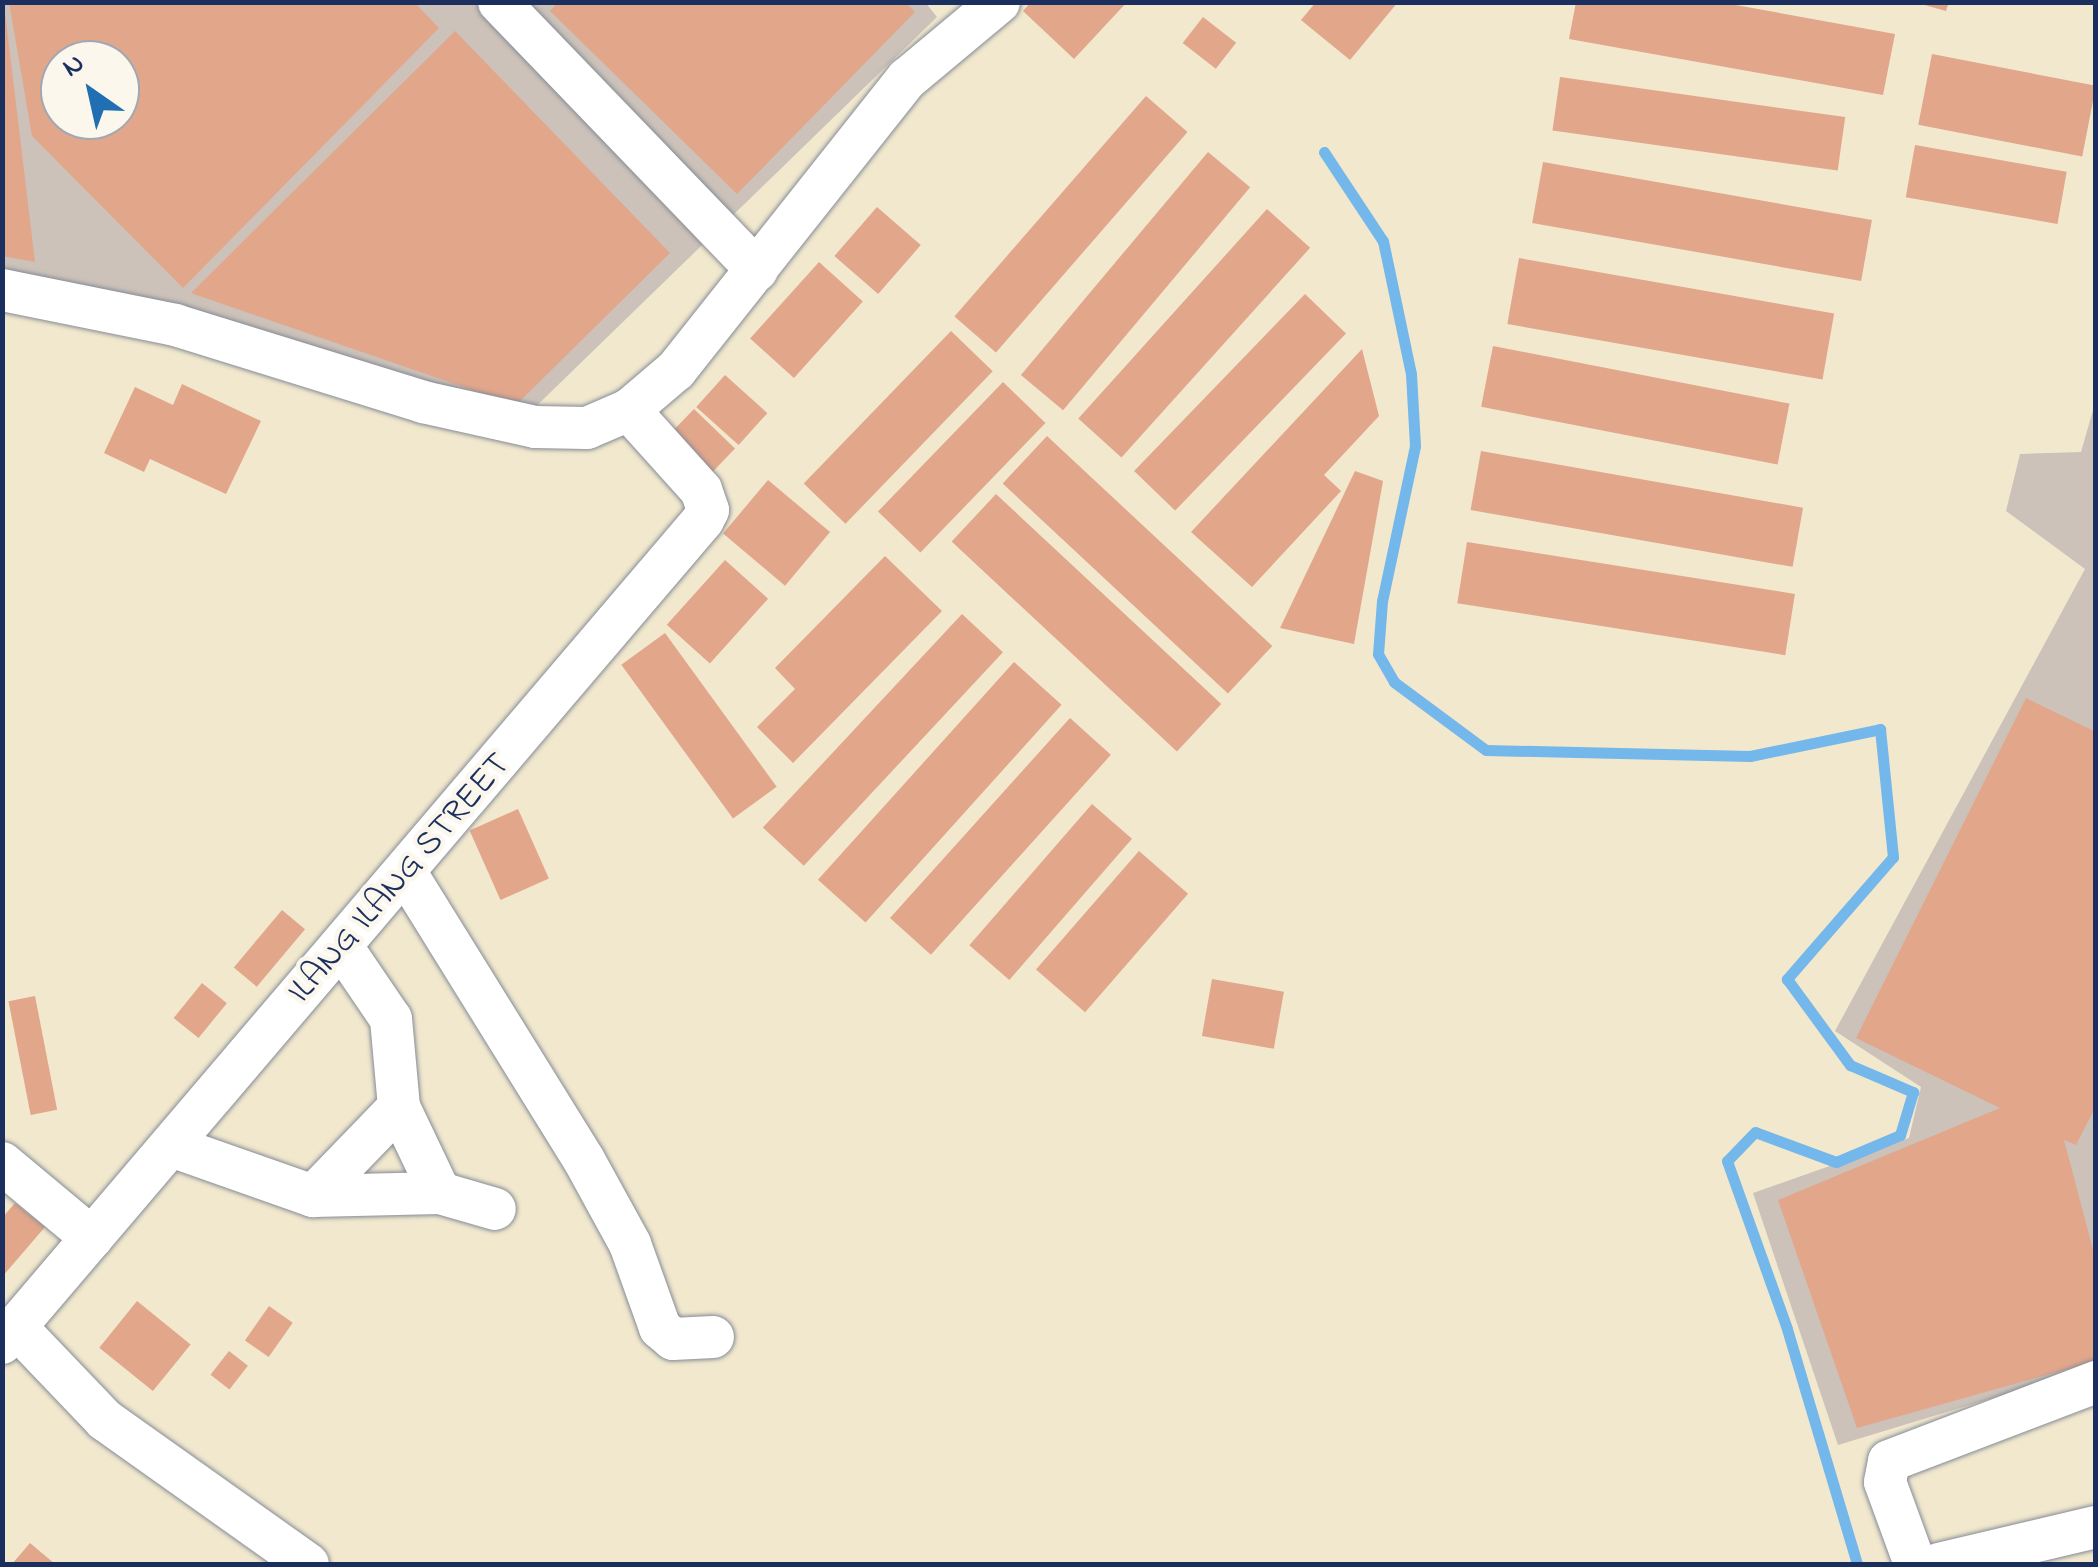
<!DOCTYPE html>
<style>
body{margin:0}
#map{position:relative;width:2098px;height:1567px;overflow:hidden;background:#f1e8ce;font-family:"Indie Flower",sans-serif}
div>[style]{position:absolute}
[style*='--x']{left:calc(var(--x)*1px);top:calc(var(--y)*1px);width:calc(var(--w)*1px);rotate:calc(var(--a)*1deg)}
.industrial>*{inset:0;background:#ccc2b9}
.stream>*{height:11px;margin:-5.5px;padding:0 5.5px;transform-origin:5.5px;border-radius:5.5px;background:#74b7ea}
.building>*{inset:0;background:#e2a68b;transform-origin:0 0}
.roads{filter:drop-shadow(0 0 2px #868c96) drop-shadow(0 0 2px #868c96)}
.minor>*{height:42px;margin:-21px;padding:0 21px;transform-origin:21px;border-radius:21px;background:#fff}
span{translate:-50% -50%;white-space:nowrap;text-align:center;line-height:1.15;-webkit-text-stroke:9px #fbf7ec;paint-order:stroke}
.street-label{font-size:35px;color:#1b2f5e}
.frame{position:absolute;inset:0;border:5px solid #1b2f5e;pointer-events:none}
.north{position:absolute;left:40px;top:40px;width:100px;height:100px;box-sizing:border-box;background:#fbf7ec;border:2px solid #a1a7b3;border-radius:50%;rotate:326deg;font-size:28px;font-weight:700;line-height:40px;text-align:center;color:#1b2f5e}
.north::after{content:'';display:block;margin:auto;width:35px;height:45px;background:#1f6fb2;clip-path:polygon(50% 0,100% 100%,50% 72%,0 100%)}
</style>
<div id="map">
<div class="industrial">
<i style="clip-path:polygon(evenodd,925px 2px,937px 17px,524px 418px,3px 268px,2px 3px,925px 2px,60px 60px,120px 60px,120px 120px,60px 120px,60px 60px)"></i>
<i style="clip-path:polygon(2095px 403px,2095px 1367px,1838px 1445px,1753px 1193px,1909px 1138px,1921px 1087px,1835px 1031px,2085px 569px,2006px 511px,2020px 454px,2081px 452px)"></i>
</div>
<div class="stream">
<i style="--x:1324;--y:152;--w:107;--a:56.5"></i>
<i style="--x:1383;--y:241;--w:136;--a:78.1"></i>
<i style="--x:1411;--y:374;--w:72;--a:86.8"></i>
<i style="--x:1415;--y:446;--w:158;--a:102"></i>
<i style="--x:1382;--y:601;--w:53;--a:94.3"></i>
<i style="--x:1378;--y:654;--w:32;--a:60"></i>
<i style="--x:1394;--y:682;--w:114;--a:36.5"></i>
<i style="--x:1486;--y:750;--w:264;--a:1.3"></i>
<i style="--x:1750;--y:756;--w:133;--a:-11.7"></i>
<i style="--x:1880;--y:729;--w:129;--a:84.2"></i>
<i style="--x:1893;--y:857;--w:162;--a:131"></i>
<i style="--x:1787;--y:979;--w:107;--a:53.8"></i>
<i style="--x:1850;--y:1065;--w:69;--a:23.2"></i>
<i style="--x:1913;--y:1092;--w:45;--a:106.8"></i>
<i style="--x:1900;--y:1135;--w:69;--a:157.1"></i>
<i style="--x:1836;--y:1162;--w:86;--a:-159.7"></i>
<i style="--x:1755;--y:1132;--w:40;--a:134"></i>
<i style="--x:1727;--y:1161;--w:178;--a:70.3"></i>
<i style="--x:1787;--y:1329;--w:245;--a:73.4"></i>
</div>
<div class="building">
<i style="clip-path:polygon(evenodd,9px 2px,414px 2px,439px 28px,183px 288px,32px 136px,9px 2px,60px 60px,120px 60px,120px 120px,60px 120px,60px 60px)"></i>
<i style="clip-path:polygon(558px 2px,905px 2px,915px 12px,737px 194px,550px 11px)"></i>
<i style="clip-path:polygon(1031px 2px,1127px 2px,1074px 59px,1023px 11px)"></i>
<i style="clip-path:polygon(1316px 2px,1398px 2px,1350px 60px,1301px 20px)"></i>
<i style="clip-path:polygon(1576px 2px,1719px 2px,1895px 34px,1883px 95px,1569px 39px)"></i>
<i style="clip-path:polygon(1914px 2px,1949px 2px,1946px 11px)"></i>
<i style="clip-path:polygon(2px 12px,5px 12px,35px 262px,2px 256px)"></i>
<i style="left:1203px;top:17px;width:42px;height:33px;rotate:38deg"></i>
<i style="clip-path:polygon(455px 31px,670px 253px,516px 405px,191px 293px)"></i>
<i style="left:1932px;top:54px;width:167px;height:72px;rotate:11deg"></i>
<i style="left:1560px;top:77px;width:288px;height:54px;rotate:8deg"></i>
<i style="left:1146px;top:96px;width:55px;height:292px;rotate:41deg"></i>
<i style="left:1915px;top:145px;width:154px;height:53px;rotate:10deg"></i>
<i style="left:1208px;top:152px;width:55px;height:291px;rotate:40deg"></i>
<i style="left:1543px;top:162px;width:334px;height:62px;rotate:10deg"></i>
<i style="left:877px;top:207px;width:58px;height:65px;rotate:41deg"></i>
<i style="left:1267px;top:209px;width:58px;height:282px;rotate:42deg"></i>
<i style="left:1519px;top:258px;width:320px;height:67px;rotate:10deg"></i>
<i style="left:819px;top:262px;width:59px;height:103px;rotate:42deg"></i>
<i style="left:1305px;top:294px;width:57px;height:246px;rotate:44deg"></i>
<i style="left:951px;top:331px;width:58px;height:212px;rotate:44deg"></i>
<i style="left:1493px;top:346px;width:302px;height:62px;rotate:11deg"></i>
<i style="clip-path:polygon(1362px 349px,1379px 416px,1324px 475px,1341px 491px,1252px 587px,1191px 532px)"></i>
<i style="left:725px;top:375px;width:57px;height:43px;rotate:42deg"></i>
<i style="left:1003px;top:382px;width:59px;height:180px;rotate:44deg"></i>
<i style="clip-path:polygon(182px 384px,261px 421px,226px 494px,150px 459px,144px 472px,104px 453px,135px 387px,173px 405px)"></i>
<i style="left:694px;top:409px;width:57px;height:39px;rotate:44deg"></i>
<i style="left:1047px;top:436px;width:308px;height:65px;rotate:43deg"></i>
<i style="left:1481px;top:451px;width:327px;height:60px;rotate:10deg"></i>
<i style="clip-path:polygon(1355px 471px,1383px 481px,1354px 644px,1280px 628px)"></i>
<i style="left:768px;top:480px;width:81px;height:70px;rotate:40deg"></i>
<i style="left:996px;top:494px;width:308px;height:65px;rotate:43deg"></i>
<i style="left:1467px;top:542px;width:332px;height:62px;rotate:9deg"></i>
<i style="clip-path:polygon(885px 556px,942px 611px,793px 763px,757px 727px,795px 689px,775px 668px)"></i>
<i style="left:725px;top:560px;width:58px;height:87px;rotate:42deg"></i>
<i style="left:962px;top:614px;width:56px;height:292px;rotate:43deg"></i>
<i style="left:665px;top:633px;width:190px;height:54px;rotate:54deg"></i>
<i style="left:1014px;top:662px;width:64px;height:293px;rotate:42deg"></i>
<i style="clip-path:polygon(2026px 698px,2096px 732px,2096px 1106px,2076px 1145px,2064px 1140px,2096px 1261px,2096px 1361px,1857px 1428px,1778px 1200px,2000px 1108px,1856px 1038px)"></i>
<i style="left:1070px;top:718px;width:55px;height:269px;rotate:42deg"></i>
<i style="left:1092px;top:804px;width:53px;height:187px;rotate:41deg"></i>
<i style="left:518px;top:809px;width:76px;height:53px;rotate:66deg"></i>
<i style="left:1139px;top:851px;width:65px;height:157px;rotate:41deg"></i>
<i style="left:282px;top:910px;width:30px;height:75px;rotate:40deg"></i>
<i style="left:1212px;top:979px;width:73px;height:58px;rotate:10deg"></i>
<i style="left:202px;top:983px;width:32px;height:45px;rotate:39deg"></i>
<i style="left:35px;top:996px;width:116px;height:27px;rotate:79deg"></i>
<i style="clip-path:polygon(15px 1203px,45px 1227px,2px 1277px,2px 1218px)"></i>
<i style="left:137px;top:1301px;width:69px;height:60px;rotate:39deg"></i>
<i style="left:269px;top:1306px;width:29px;height:42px;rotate:35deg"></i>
<i style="left:229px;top:1351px;width:24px;height:30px;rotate:38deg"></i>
<i style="clip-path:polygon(30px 1543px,55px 1564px,12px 1564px)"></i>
</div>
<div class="roads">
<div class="minor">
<i style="--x:499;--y:2;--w:372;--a:46.1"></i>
<i style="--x:2;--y:290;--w:177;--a:11.4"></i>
<i style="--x:175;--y:325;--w:260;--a:17.2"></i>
<i style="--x:423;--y:402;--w:115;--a:12.6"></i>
<i style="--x:535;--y:427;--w:52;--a:1.1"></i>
<i style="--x:587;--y:428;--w:46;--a:-23.2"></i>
<i style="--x:629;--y:410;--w:62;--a:-40.4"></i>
<i style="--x:676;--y:370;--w:372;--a:-51.6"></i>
<i style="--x:907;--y:79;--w:120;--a:-39.9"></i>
<i style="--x:406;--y:873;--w:338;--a:58.2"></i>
<i style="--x:584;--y:1160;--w:96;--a:61.3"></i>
<i style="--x:630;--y:1244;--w:89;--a:70.3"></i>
<i style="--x:660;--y:1328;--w:17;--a:40"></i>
<i style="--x:673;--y:1339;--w:40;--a:-2.9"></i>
<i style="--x:342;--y:947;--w:87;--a:55.8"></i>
<i style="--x:391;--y:1019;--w:88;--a:84.8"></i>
<i style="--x:399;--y:1107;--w:95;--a:64.5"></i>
<i style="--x:440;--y:1193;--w:57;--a:16.2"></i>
<i style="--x:171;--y:1146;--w:151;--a:19.4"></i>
<i style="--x:313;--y:1196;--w:127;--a:-1.4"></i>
<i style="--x:2;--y:1163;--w:117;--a:39.8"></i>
<i style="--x:313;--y:1196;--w:124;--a:-46"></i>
<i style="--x:16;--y:1327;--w:129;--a:46.3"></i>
<i style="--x:105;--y:1420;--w:249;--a:35.4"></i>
<i style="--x:2;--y:1343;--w:1081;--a:-49.58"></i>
<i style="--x:703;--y:520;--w:11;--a:-63"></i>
<i style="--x:708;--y:510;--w:21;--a:-109"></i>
<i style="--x:701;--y:490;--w:108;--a:-132"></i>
<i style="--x:1915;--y:1564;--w:87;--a:-110.1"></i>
<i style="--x:1885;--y:1482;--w:21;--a:-79"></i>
<i style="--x:1889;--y:1461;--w:222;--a:-20.9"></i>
<i style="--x:1939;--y:1564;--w:161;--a:-13.3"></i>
</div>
</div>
<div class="street-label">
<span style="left:400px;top:879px;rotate:-49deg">ILANG ILANG STREET</span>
</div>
<div class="frame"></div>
<div class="north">N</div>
</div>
